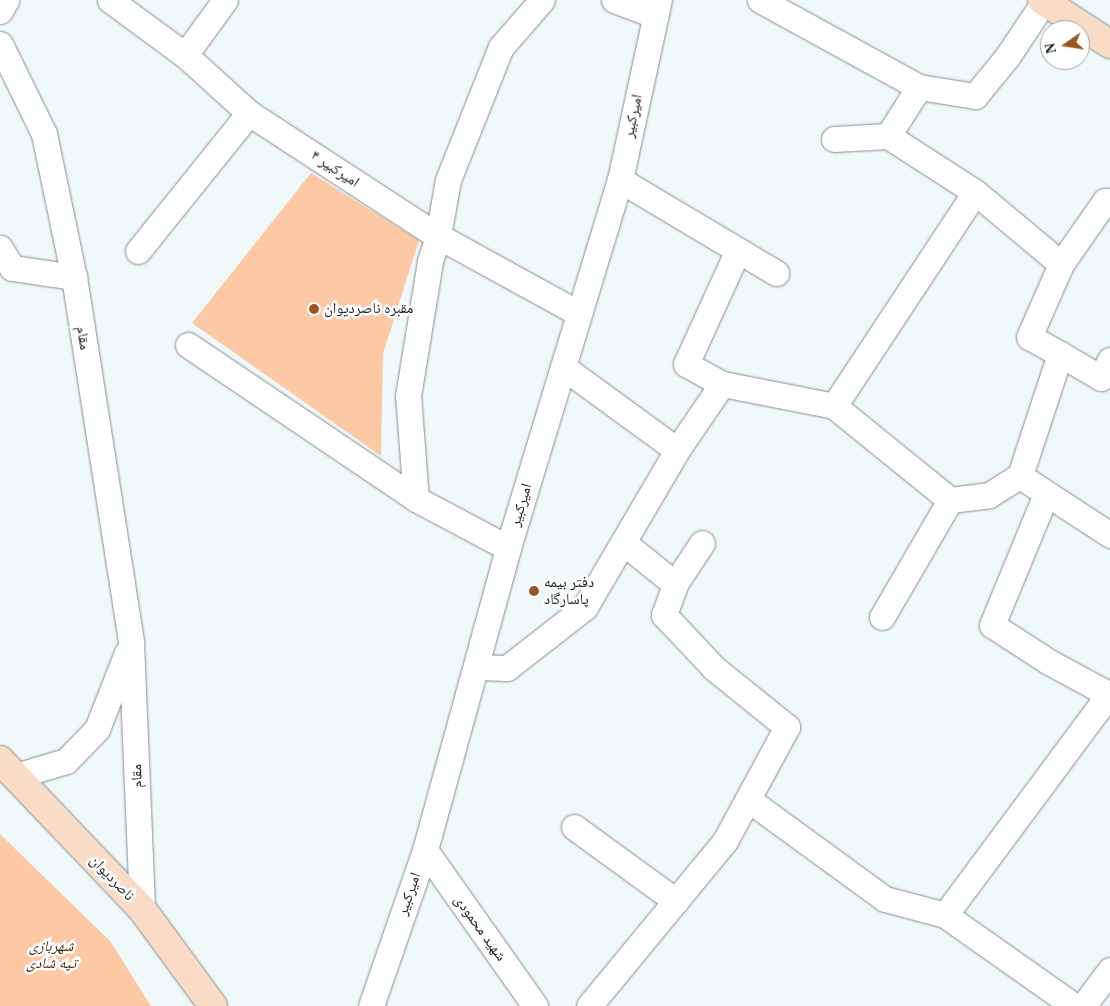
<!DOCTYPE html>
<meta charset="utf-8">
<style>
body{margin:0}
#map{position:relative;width:1110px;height:1006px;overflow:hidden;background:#eff9fa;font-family:"Times New Roman","Noto Naskh Arabic",serif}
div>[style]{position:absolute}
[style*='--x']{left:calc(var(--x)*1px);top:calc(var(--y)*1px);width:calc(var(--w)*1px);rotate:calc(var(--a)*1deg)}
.green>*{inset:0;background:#fdc9a4}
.roads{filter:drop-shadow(0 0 1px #858e8f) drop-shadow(0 0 1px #858e8f)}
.minor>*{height:25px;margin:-12.5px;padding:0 12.5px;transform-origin:12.5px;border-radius:12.5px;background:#fff}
.major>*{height:28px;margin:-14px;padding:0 14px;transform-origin:14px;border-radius:14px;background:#f9dbc6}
.dots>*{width:14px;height:14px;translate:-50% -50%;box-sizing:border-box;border:2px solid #fff;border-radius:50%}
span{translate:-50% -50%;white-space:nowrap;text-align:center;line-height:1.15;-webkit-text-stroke:5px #fff;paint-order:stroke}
.street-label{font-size:15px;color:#171a1a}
.poi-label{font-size:15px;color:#171a1a}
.left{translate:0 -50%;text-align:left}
.park-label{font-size:15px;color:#492c14;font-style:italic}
.north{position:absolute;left:1040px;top:20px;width:50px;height:50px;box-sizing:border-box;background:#fff;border:1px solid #a2a3a3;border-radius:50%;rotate:257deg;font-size:14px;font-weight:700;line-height:20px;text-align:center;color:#171a1a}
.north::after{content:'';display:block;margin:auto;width:18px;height:22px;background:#995823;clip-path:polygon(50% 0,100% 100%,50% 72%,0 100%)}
</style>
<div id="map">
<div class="green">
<i style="clip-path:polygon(311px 173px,419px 240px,383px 354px,381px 456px,192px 323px)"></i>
<i style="clip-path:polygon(0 834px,110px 941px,151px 1006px,0 1006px)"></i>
</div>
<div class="roads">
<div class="minor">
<i style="--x:110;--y:0;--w:93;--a:36.3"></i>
<i style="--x:185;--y:55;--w:86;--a:42.2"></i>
<i style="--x:249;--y:113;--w:225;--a:33.1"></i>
<i style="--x:438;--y:236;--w:160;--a:28.8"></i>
<i style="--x:614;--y:0;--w:43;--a:20.6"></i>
<i style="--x:760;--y:0;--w:181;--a:28.7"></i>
<i style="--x:919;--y:87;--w:57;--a:9.1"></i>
<i style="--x:975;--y:96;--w:50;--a:-50.6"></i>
<i style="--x:1007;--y:57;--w:69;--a:-56.3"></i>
<i style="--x:0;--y:11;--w:13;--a:-61"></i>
<i style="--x:0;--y:44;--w:100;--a:63.9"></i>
<i style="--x:44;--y:134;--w:146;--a:78.2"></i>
<i style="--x:74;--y:277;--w:370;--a:81.1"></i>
<i style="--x:131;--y:643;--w:266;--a:87.6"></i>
<i style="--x:185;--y:55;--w:68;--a:-54"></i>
<i style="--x:888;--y:136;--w:58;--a:-57.7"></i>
<i style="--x:834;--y:139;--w:54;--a:-3.2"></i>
<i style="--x:888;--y:136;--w:103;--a:32.8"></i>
<i style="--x:975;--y:192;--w:112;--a:39.9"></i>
<i style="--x:1061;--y:264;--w:77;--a:-55.1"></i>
<i style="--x:1105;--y:201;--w:5;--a:0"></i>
<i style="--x:620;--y:180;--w:182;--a:30.8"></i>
<i style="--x:0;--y:248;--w:23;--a:59"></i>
<i style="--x:138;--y:251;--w:177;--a:-51.2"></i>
<i style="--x:12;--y:268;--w:63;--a:8.3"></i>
<i style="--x:188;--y:345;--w:275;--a:34"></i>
<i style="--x:416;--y:499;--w:104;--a:28"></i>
<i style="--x:1060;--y:354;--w:35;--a:-151"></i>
<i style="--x:1029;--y:337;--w:80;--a:-66.3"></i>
<i style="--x:1110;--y:360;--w:20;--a:117"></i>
<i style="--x:1101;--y:378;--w:48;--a:-149.7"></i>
<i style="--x:1060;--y:354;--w:128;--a:108.2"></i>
<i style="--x:1020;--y:476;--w:108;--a:33.2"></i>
<i style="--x:563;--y:367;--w:141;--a:36.1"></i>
<i style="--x:722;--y:384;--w:114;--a:11.1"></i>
<i style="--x:834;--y:406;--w:149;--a:39"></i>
<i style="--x:834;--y:406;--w:256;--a:-56.6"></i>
<i style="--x:1046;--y:494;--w:142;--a:112.4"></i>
<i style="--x:992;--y:625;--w:68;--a:33"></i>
<i style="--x:1049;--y:662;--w:69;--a:28.4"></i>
<i style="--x:416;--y:499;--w:103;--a:-94.4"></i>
<i style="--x:408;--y:396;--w:137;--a:-80.7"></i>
<i style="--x:430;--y:261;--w:26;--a:-72"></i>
<i style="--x:438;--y:236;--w:57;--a:-79.9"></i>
<i style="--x:448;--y:180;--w:143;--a:-68.3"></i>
<i style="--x:501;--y:47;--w:62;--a:-48.9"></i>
<i style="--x:675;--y:584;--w:49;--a:-56.6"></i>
<i style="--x:882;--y:617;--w:135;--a:-59.8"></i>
<i style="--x:950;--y:500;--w:39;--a:-7"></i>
<i style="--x:989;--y:495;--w:36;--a:-32"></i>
<i style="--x:477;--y:667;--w:30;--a:2"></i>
<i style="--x:507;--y:668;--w:99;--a:-38"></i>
<i style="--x:585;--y:607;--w:182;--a:-59.6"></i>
<i style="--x:677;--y:450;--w:80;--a:-55.7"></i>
<i style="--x:722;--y:384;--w:41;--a:-150.9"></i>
<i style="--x:686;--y:364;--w:125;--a:-65.5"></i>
<i style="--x:16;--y:776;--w:52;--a:-16.7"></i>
<i style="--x:66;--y:761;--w:45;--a:-45.9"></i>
<i style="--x:97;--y:729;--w:82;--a:-68.5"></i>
<i style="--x:749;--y:800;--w:168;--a:36.1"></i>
<i style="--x:885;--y:899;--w:62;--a:14.9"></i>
<i style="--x:945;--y:915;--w:158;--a:35.2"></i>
<i style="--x:574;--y:827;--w:126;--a:36"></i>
<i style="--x:425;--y:850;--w:191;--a:54.8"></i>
<i style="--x:945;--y:915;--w:275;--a:-53.4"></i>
<i style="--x:371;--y:1006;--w:165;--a:-70.9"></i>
<i style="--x:425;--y:850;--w:313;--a:-74.6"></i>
<i style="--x:508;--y:548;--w:385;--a:-73.1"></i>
<i style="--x:620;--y:180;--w:184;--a:-77.8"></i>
<i style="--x:589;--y:1006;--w:214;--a:-50.5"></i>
<i style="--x:725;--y:841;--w:130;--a:-61.5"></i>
<i style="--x:787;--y:727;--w:94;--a:-141.1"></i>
<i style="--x:714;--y:668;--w:73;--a:-133.3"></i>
<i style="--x:664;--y:615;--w:33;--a:-70"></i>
<i style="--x:675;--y:584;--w:65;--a:-141.2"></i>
<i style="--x:1083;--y:1006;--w:45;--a:-53.1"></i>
</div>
<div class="major">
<i style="--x:1042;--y:0;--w:81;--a:32.9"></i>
<i style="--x:0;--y:760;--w:206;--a:46.4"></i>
<i style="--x:142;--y:909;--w:120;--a:53.8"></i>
</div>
</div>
<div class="dots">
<i style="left:314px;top:309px;background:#995823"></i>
<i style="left:534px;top:591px;background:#995823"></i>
</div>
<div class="street-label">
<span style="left:633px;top:116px;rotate:-78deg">امیرکبیر</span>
<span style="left:335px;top:169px;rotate:33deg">امیرکبیر ۴</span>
<span style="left:83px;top:338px;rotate:81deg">مقام</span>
<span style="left:521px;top:505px;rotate:-73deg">امیرکبیر</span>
<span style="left:137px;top:776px;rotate:-92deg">مقام</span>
<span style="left:112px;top:878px;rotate:46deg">ناصردیوان</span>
<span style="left:409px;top:894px;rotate:-71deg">امیرکبیر</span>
<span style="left:480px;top:928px;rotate:54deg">شهید محمودی</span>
</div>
<div class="poi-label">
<span class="left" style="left:324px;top:309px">مقبره ناصردیوان</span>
<span class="left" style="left:544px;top:591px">دفتر بیمه<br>پاسارگاد</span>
</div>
<div class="park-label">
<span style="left:51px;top:955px">شهربازی<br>تپه شادی</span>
</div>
<div class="north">N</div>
</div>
